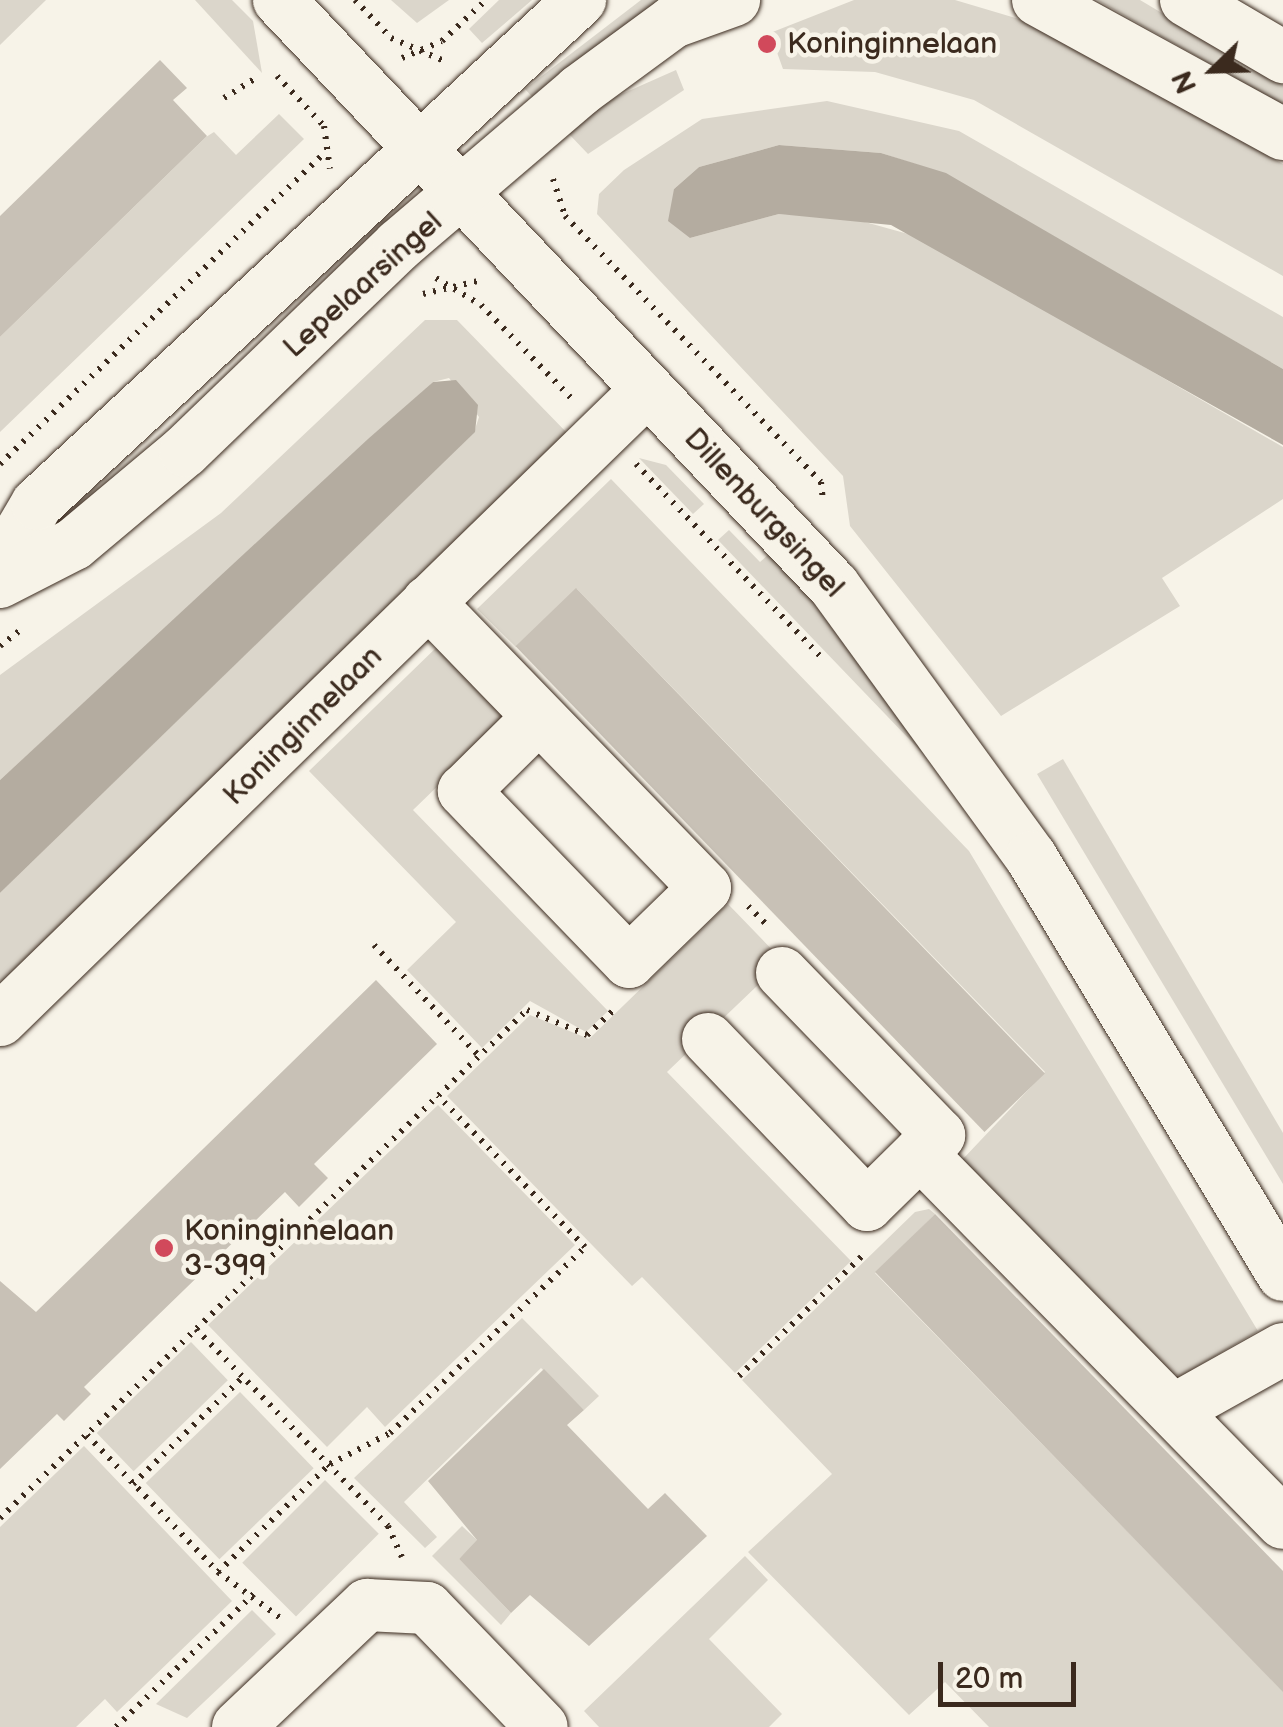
<!DOCTYPE html>
<style>
body{margin:0}
#map{position:relative;width:1283px;height:1727px;overflow:hidden;background:#f7f3e8;font-family:"Balsamiq Sans",sans-serif}
div>[style]{position:absolute}
[style*='--x']{left:calc(var(--x)*1px);top:calc(var(--y)*1px);width:calc(var(--w)*1px);rotate:calc(var(--a)*1deg)}
.green>*{inset:0;background:#dbd6cb;transform-origin:0 0}
.water>*{inset:0;background:#b4aca0}
.building>*{inset:0;background:#c8c1b6;transform-origin:0 0}
.path>*{height:6px;margin-top:-3px;transform-origin:0;background:repeating-linear-gradient(90deg,#3b2a1e 0 2.5px,transparent 0 10.5px)}
.roads{filter:drop-shadow(0 0 2px #3b2a1e) drop-shadow(0 0 2px #3b2a1e)}
.minor>*{height:52px;margin:-26px;padding:0 26px;transform-origin:26px;border-radius:26px;background:#f7f3e8}
.dots>*{width:28px;height:28px;translate:-50% -50%;box-sizing:border-box;border:5px solid #f7f3e8;border-radius:50%}
span{translate:-50% -50%;white-space:nowrap;text-align:center;line-height:1.15;-webkit-text-stroke:9px #f7f3e8;paint-order:stroke}
.poi-label{font-size:30px;color:#3b2a1e}
.left{translate:0 -50%;text-align:left}
.street-label{font-size:30px;color:#3b2a1e}
.north{position:absolute;left:1163px;top:20px;width:100px;height:100px;-webkit-text-stroke:8px #f7f3e8;paint-order:stroke;rotate:247deg;font-size:28px;font-weight:700;line-height:40px;text-align:center;color:#3b2a1e}
.north::after{content:'';display:block;margin:auto;width:35px;height:45px;background:#3b2a1e;clip-path:polygon(50% 0,100% 100%,50% 72%,0 100%)}
.scale{position:absolute;left:938px;top:1662px;width:138px;height:45px;box-sizing:border-box;border:5px solid #3b2a1e;border-top:0;padding-left:12px;font-size:30px;line-height:35px;white-space:nowrap;color:#3b2a1e;-webkit-text-stroke:8px #f7f3e8;paint-order:stroke}
</style>
<div id="map">
<div class="green">
<i style="clip-path:polygon(0 0,46px 0,0 45px)"></i>
<i style="clip-path:polygon(195px 0,232px 0,253px 21px,262px 73px)"></i>
<i style="clip-path:polygon(391px 0,449px 0,417px 23px)"></i>
<i style="clip-path:polygon(499px 0,532px 0,482px 43px,469px 29px)"></i>
<i style="clip-path:polygon(641px 0,670px 0,534px 99px,525px 89px)"></i>
<i style="clip-path:polygon(854px 0,955px 0,1029px 22px,1283px 164px,1283px 276px,974px 100px,875px 72px,783px 69px,770px 33px)"></i>
<i style="clip-path:polygon(1097px 0,1140px 0,1283px 85px,1283px 105px)"></i>
<i style="clip-path:polygon(676px 70px,684px 90px,588px 154px,568px 133px,606px 101px)"></i>
<i style="clip-path:polygon(827px 101px,959px 131px,1283px 317px,1283px 369px,946px 174px,881px 153px,779px 145px,699px 167px,674px 189px,690px 238px,779px 214px,847px 217px,919px 237px,1283px 447px,1283px 499px,1162px 578px,1180px 606px,1001px 716px,850px 526px,843px 476px,597px 214px,599px 194px,624px 170px,702px 119px)"></i>
<i style="clip-path:polygon(279px 114px,304px 139px,0 432px,0 337px,206px 137px,214px 132px,236px 155px)"></i>
<i style="clip-path:polygon(425px 320px,457px 320px,570px 436px,0 988px,0 893px,474px 432px,479px 417px,449px 378px,433px 382px,0 780px,0 675px,221px 513px)"></i>
<i style="clip-path:polygon(639px 458px,666px 465px,704px 504px,693px 514px)"></i>
<i style="clip-path:polygon(611px 479px,969px 851px,1258px 1331px,1181px 1376px,1169px 1373px,962px 1160px,1045px 1072px,577px 589px,516px 647px,477px 609px)"></i>
<i style="clip-path:polygon(729px 530px,760px 562px,770px 553px,820px 609px,934px 765px,718px 540px)"></i>
<i style="clip-path:polygon(440px 644px,503px 707px,503px 723px,413px 810px,608px 1011px,586px 1032px,530px 1001px,482px 1048px,407px 970px,456px 922px,309px 771px)"></i>
<i style="clip-path:polygon(1063px 759px,1283px 1133px,1283px 1184px,1037px 774px)"></i>
<i style="clip-path:polygon(728px 904px,783px 961px,667px 1072px,851px 1261px,735px 1373px,642px 1277px,632px 1286px,447px 1096px,530px 1015px,589px 1039px)"></i>
<i style="clip-path:polygon(438px 1105px,575px 1245px,385px 1427px,367px 1407px,327px 1447px,208px 1325px)"></i>
<i style="clip-path:polygon(929px 1209px,935px 1214px,875px 1273px,1283px 1691px,1283px 1727px,989px 1727px,945px 1682px,909px 1715px,748px 1552px,832px 1474px,742px 1380px,915px 1212px)"></i>
<i style="clip-path:polygon(522px 1318px,599px 1396px,584px 1410px,541px 1368px,404px 1502px,437px 1537px,425px 1548px,354px 1478px)"></i>
<i style="left:191px;top:1342px;width:53px;height:131px;rotate:46deg"></i>
<i style="left:240px;top:1392px;width:106px;height:131px;rotate:46deg"></i>
<i style="clip-path:polygon(84px 1446px,232px 1601px,117px 1712px,105px 1699px,76px 1727px,0 1727px,0 1527px)"></i>
<i style="left:325px;top:1480px;width:76px;height:117px;rotate:45deg"></i>
<i style="clip-path:polygon(462px 1526px,478px 1541px,459px 1559px,511px 1613px,501px 1625px,432px 1556px)"></i>
<i style="clip-path:polygon(745px 1556px,768px 1580px,709px 1639px,782px 1714px,769px 1727px,599px 1727px,584px 1711px)"></i>
<i style="clip-path:polygon(252px 1610px,276px 1634px,187px 1718px,156px 1704px)"></i>
</div>
<div class="water">
<i style="clip-path:polygon(779px 145px,881px 153px,946px 173px,1283px 369px,1283px 445px,891px 225px,779px 214px,690px 238px,668px 221px,674px 189px,699px 167px)"></i>
<i style="clip-path:polygon(456px 380px,478px 405px,475px 432px,0 893px,0 780px,368px 439px,433px 382px)"></i>
</div>
<div class="building">
<i style="clip-path:polygon(160px 60px,187px 88px,173px 100px,207px 136px,0 337px,0 216px)"></i>
<i style="left:576px;top:588px;width:675px;height:84px;rotate:46deg"></i>
<i style="clip-path:polygon(376px 980px,437px 1044px,314px 1164px,328px 1178px,299px 1207px,285px 1192px,84px 1387px,91px 1394px,64px 1421px,57px 1414px,0 1469px,0 1281px,36px 1312px)"></i>
<i style="clip-path:polygon(935px 1214px,1283px 1571px,1283px 1692px,875px 1272px)"></i>
<i style="clip-path:polygon(544px 1369px,584px 1410px,567px 1425px,648px 1509px,665px 1493px,707px 1536px,589px 1646px,530px 1595px,511px 1613px,459px 1559px,477px 1540px,428px 1481px)"></i>
</div>
<div class="path">
<i style="--x:355;--y:0;--w:52;--a:46.5"></i>
<i style="--x:391;--y:38;--w:56;--a:23.3"></i>
<i style="--x:402;--y:58;--w:43;--a:-23"></i>
<i style="--x:442;--y:41;--w:60;--a:-43"></i>
<i style="--x:277;--y:76;--w:69;--a:46.8"></i>
<i style="--x:224;--y:98;--w:38;--a:-32"></i>
<i style="--x:324;--y:126;--w:43;--a:82.1"></i>
<i style="--x:553;--y:179;--w:39;--a:72"></i>
<i style="--x:565;--y:216;--w:369;--a:46.1"></i>
<i style="--x:821;--y:482;--w:18;--a:84"></i>
<i style="--x:436;--y:278;--w:52;--a:31"></i>
<i style="--x:481;--y:305;--w:129;--a:45.9"></i>
<i style="--x:423;--y:294;--w:57;--a:-13.3"></i>
<i style="--x:0;--y:464;--w:446;--a:-43.8"></i>
<i style="--x:636;--y:464;--w:267;--a:46.2"></i>
<i style="--x:0;--y:646;--w:29;--a:-38"></i>
<i style="--x:748;--y:906;--w:28;--a:45"></i>
<i style="--x:374;--y:945;--w:153;--a:46.6"></i>
<i style="--x:196;--y:1329;--w:275;--a:45.7"></i>
<i style="--x:388;--y:1526;--w:34;--a:66"></i>
<i style="--x:739;--y:1376;--w:177;--a:-44.3"></i>
<i style="--x:87;--y:1435;--w:190;--a:46.3"></i>
<i style="--x:218;--y:1572;--w:81;--a:36.4"></i>
<i style="--x:133;--y:1484;--w:153;--a:-44.2"></i>
<i style="--x:0;--y:1518;--w:732;--a:-43.95"></i>
<i style="--x:527;--y:1010;--w:65;--a:22.6"></i>
<i style="--x:587;--y:1035;--w:41;--a:-43"></i>
<i style="--x:218;--y:1572;--w:156;--a:-44"></i>
<i style="--x:330;--y:1464;--w:68;--a:-27.3"></i>
<i style="--x:390;--y:1433;--w:269;--a:-43.6"></i>
<i style="--x:585;--y:1247;--w:211;--a:-134.2"></i>
<i style="--x:116;--y:1727;--w:194;--a:-44"></i>
</div>
<div class="roads">
<div class="minor">
<i style="--x:279;--y:0;--w:807;--a:46.56"></i>
<i style="--x:834;--y:586;--w:335;--a:54"></i>
<i style="--x:1031;--y:857;--w:488;--a:58.9"></i>
<i style="--x:1038;--y:0;--w:279;--a:28.7"></i>
<i style="--x:1186;--y:0;--w:113;--a:30.4"></i>
<i style="--x:0;--y:567;--w:73;--a:-59.6"></i>
<i style="--x:37;--y:504;--w:741;--a:-42.87"></i>
<i style="--x:0;--y:582;--w:83;--a:-27.2"></i>
<i style="--x:74;--y:544;--w:145;--a:-40"></i>
<i style="--x:185;--y:451;--w:297;--a:-43.9"></i>
<i style="--x:399;--y:245;--w:237;--a:-40.5"></i>
<i style="--x:579;--y:91;--w:117;--a:-36.3"></i>
<i style="--x:673;--y:22;--w:65;--a:-19.8"></i>
<i style="--x:428;--y:602;--w:398;--a:45.9"></i>
<i style="--x:705;--y:888;--w:106;--a:135.8"></i>
<i style="--x:629;--y:962;--w:238;--a:-134"></i>
<i style="--x:464;--y:791;--w:105;--a:-44.6"></i>
<i style="--x:782;--y:973;--w:226;--a:45.9"></i>
<i style="--x:939;--y:1135;--w:26;--a:137"></i>
<i style="--x:920;--y:1153;--w:518;--a:45.55"></i>
<i style="--x:0;--y:1020;--w:904;--a:-44.24"></i>
<i style="--x:708;--y:1039;--w:230;--a:46.2"></i>
<i style="--x:867;--y:1205;--w:74;--a:-44.5"></i>
<i style="--x:1174;--y:1410;--w:125;--a:-29.2"></i>
<i style="--x:238;--y:1727;--w:178;--a:-43.4"></i>
<i style="--x:367;--y:1605;--w:60;--a:2.9"></i>
<i style="--x:427;--y:1608;--w:165;--a:46"></i>
</div>
</div>
<div class="dots">
<i style="left:767px;top:44px;background:#d1495b"></i>
<i style="left:164px;top:1248px;background:#d1495b"></i>
</div>
<div class="poi-label">
<span class="left" style="left:787px;top:44px">Koninginnelaan</span>
<span class="left" style="left:184px;top:1248px">Koninginnelaan<br>3-399</span>
</div>
<div class="street-label">
<span style="left:363px;top:285px;rotate:-42deg">Lepelaarsingel</span>
<span style="left:764px;top:513px;rotate:47deg">Dillenburgsingel</span>
<span style="left:303px;top:726px;rotate:-45deg">Koninginnelaan</span>
</div>
<div class="north">N</div>
<div class="scale">20 m</div>
</div>
